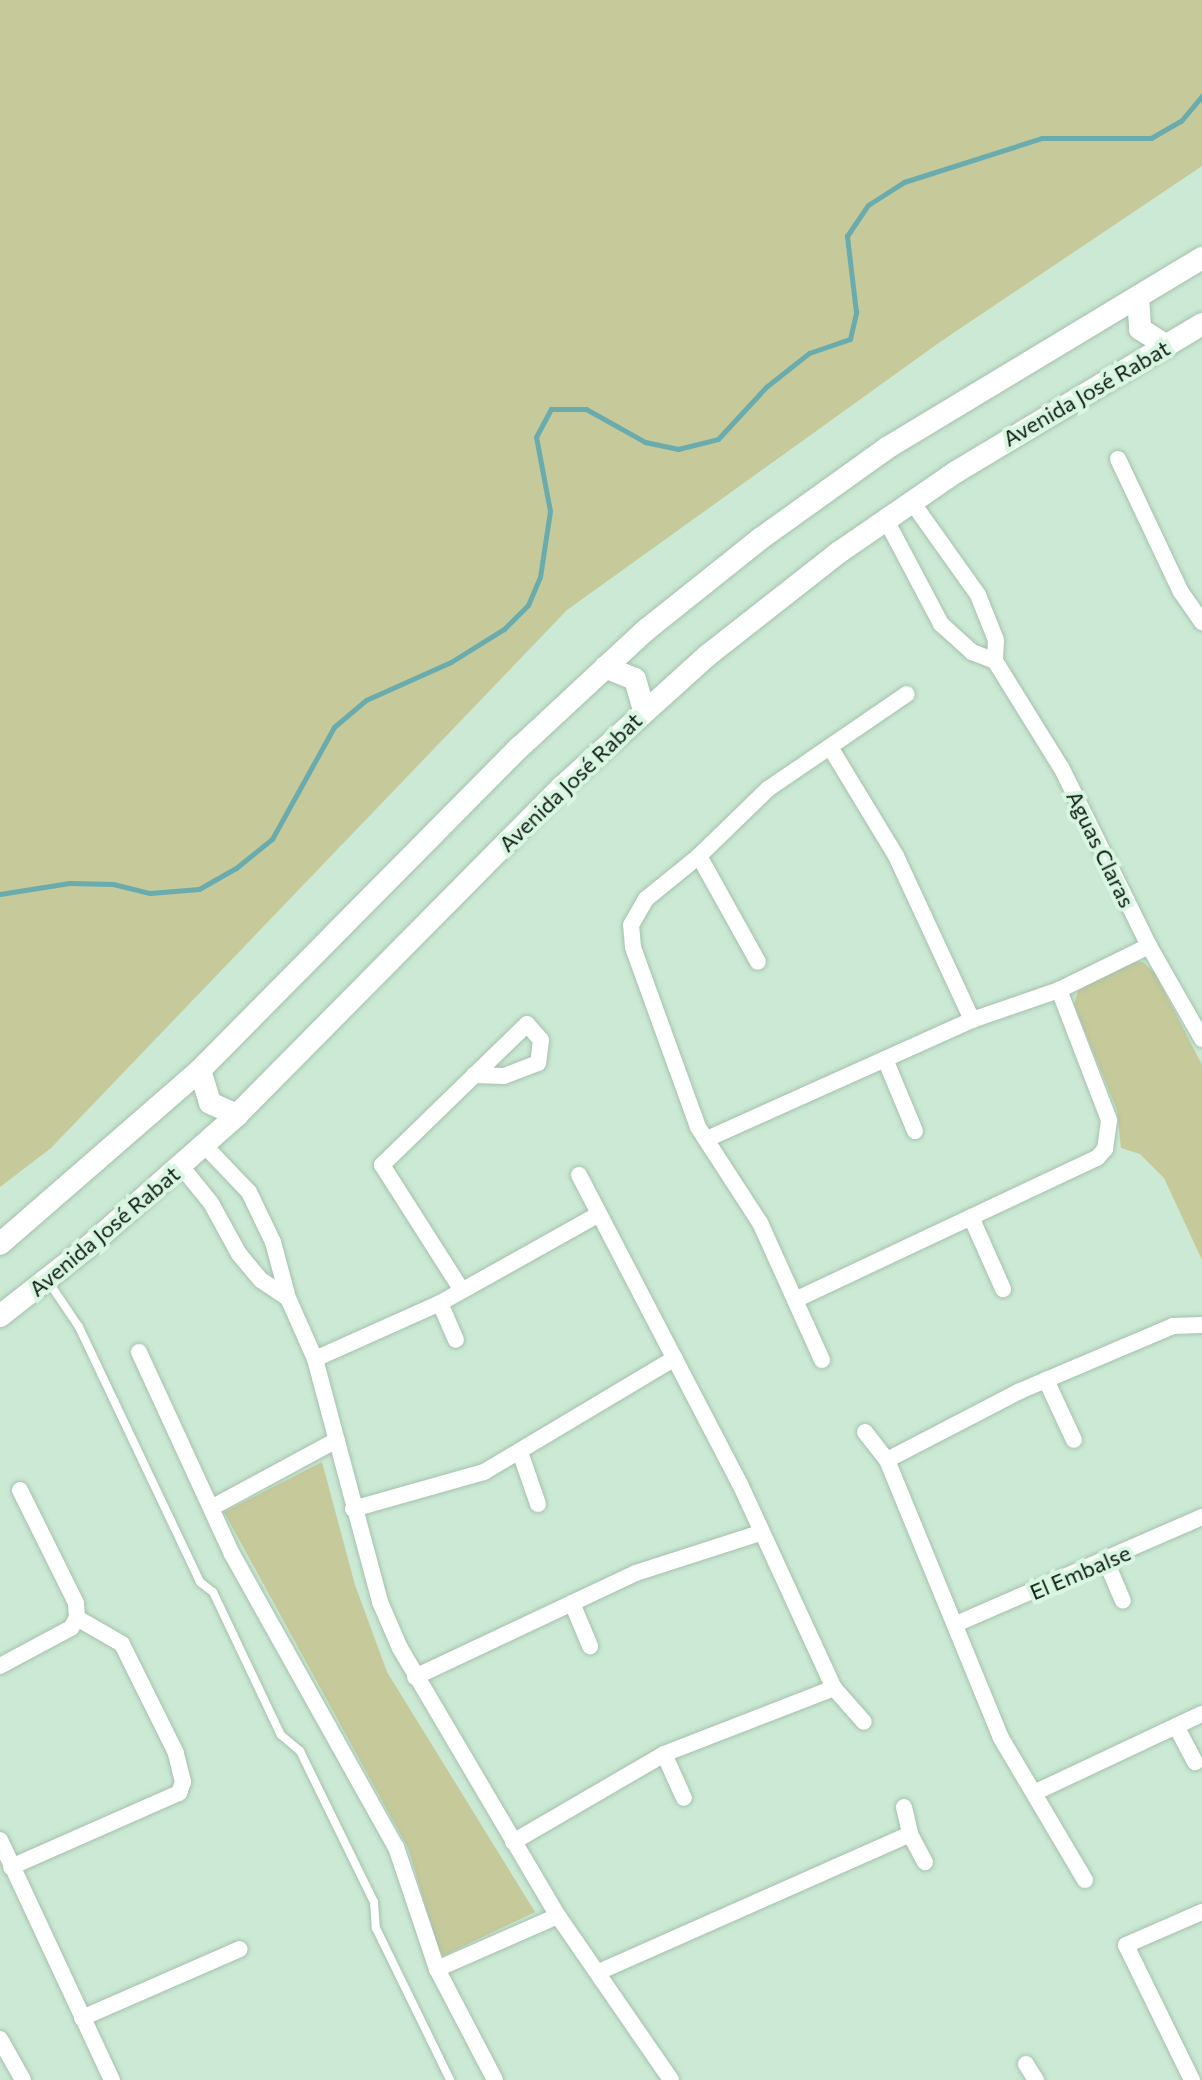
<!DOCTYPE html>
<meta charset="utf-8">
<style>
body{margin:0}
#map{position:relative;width:1202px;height:2080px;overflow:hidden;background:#cbe9d4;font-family:Commissioner,sans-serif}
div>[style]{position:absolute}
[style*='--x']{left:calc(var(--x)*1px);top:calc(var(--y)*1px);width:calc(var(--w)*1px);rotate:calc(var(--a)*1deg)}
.green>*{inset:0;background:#c6c999}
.stream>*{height:5px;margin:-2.5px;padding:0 2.5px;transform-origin:2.5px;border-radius:2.5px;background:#6aacae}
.roads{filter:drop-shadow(0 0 2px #a4c1ad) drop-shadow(0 0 2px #a4c1ad)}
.lane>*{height:8px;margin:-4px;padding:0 4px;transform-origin:4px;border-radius:4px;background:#fff}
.street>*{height:16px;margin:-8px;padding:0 8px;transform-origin:8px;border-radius:8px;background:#fff}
.secondary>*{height:22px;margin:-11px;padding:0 11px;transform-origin:11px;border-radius:11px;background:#fff}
span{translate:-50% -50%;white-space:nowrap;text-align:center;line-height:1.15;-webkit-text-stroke:8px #d8f6e1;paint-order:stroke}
.street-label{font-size:22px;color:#0f1a13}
</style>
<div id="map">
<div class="green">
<i style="clip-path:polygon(0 0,1202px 0,1202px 166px,940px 342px,567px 610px,51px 1148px,0 1187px)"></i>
<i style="clip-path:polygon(1130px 962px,1143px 962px,1155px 973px,1202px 1065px,1202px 1260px,1164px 1178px,1140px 1154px,1121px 1148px,1117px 1110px,1074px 1005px,1078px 990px)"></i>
<i style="clip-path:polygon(322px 1462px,355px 1585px,387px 1672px,535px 1912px,441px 1957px,408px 1848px,224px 1512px)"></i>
</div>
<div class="stream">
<i style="--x:0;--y:894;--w:70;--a:-9.1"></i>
<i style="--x:69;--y:883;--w:44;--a:1.3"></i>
<i style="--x:113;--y:884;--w:38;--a:14"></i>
<i style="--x:150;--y:893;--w:49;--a:-4.7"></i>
<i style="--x:199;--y:889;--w:43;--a:-29.6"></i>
<i style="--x:236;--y:868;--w:46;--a:-38.9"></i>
<i style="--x:272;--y:839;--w:128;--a:-61"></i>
<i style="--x:334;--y:727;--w:42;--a:-40.2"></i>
<i style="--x:366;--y:700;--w:93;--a:-24.1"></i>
<i style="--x:451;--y:662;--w:62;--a:-31.9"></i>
<i style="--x:504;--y:629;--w:34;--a:-45"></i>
<i style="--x:528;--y:605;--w:30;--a:-67"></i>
<i style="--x:540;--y:577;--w:67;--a:-81.4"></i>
<i style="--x:550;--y:511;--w:75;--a:-100.7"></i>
<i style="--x:536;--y:437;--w:32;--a:-62"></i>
<i style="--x:551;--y:409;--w:35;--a:0"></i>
<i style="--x:586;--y:409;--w:68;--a:29.2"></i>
<i style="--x:645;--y:442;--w:34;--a:12"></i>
<i style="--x:678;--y:449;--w:41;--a:-14"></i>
<i style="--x:718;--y:439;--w:71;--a:-47.3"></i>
<i style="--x:766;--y:387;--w:55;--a:-38.3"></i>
<i style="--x:809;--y:353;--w:43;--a:-18.9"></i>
<i style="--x:850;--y:339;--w:28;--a:-77"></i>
<i style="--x:856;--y:312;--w:77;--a:-96.8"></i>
<i style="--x:847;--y:236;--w:37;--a:-56"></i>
<i style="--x:868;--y:205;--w:43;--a:-32.6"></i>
<i style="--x:904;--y:182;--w:145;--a:-17.7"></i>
<i style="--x:1042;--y:138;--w:109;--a:0"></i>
<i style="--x:1151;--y:138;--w:34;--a:-30"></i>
<i style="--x:1181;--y:121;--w:33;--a:-50"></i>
</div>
<div class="roads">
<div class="lane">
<i style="--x:48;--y:1281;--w:55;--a:56"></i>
<i style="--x:79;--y:1327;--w:282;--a:64.6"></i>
<i style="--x:200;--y:1582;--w:16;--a:38"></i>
<i style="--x:213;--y:1592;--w:158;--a:64.6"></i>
<i style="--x:281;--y:1735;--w:25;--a:40"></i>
<i style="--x:300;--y:1751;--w:168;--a:63.9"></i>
<i style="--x:374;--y:1902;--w:26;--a:86"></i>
<i style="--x:376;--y:1928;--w:169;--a:64"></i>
</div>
<div class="street">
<i style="--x:1118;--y:459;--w:147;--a:64.7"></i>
<i style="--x:1181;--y:592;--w:37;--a:55"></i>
<i style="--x:912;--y:502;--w:114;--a:54.6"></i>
<i style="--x:978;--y:595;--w:48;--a:68.2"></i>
<i style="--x:996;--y:640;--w:21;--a:93"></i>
<i style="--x:995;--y:661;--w:127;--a:58.2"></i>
<i style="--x:1062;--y:769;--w:197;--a:63.8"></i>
<i style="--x:1149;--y:946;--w:107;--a:60.3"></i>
<i style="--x:886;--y:520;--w:118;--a:62.1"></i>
<i style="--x:941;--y:624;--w:42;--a:42.1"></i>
<i style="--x:972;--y:652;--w:25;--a:21"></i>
<i style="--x:830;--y:747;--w:127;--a:58.8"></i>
<i style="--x:896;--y:856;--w:181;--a:65.1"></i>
<i style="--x:699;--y:856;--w:121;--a:60.9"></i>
<i style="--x:885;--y:1059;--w:78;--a:67.4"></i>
<i style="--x:707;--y:1139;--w:290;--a:-24.2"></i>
<i style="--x:972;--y:1020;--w:92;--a:-19"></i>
<i style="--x:1059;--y:990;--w:100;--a:-26.1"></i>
<i style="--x:204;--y:1145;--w:65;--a:46.2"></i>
<i style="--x:249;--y:1192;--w:55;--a:64.4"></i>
<i style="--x:273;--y:1242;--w:58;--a:75"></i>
<i style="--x:288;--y:1298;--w:67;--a:66.1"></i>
<i style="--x:315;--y:1359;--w:252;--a:75"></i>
<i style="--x:380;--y:1602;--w:50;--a:66.5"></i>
<i style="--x:400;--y:1648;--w:311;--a:59.5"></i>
<i style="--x:558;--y:1916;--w:199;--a:55.4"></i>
<i style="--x:181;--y:1166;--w:48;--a:51"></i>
<i style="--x:211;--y:1203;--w:58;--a:61.2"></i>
<i style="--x:239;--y:1254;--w:34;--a:50"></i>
<i style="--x:261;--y:1280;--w:32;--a:34"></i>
<i style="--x:579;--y:1175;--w:348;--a:62.5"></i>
<i style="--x:740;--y:1484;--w:225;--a:65.3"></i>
<i style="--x:834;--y:1688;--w:45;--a:48.6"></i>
<i style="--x:971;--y:1217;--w:79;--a:66"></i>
<i style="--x:461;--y:1289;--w:147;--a:-122.5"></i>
<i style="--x:382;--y:1165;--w:202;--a:-44.2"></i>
<i style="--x:527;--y:1024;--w:21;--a:49"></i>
<i style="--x:541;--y:1040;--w:23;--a:97"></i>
<i style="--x:538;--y:1063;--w:36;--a:159"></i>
<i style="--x:504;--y:1076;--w:30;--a:-178"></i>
<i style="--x:795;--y:1300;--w:334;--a:-25.2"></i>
<i style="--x:1097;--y:1158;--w:12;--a:-48"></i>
<i style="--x:1105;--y:1149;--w:29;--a:-82"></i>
<i style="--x:1109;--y:1120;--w:139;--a:-111"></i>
<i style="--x:440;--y:1303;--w:40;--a:66.6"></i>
<i style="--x:139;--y:1352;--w:222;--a:65.3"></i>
<i style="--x:232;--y:1554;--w:336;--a:60.8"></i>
<i style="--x:396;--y:1847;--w:129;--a:71.4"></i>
<i style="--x:437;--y:1969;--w:125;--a:62.4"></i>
<i style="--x:315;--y:1359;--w:137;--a:-24.1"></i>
<i style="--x:440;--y:1303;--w:182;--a:-29.2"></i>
<i style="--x:822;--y:1360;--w:150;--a:-114.3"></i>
<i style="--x:760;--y:1223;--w:114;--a:-122.9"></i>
<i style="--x:698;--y:1127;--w:191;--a:-109.9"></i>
<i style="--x:633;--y:947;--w:22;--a:-95"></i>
<i style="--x:631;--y:925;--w:30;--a:-60"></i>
<i style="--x:646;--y:899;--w:68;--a:-39.1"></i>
<i style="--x:699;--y:856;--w:96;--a:-44.2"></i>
<i style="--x:768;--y:789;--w:168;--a:-34.4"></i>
<i style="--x:1046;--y:1380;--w:66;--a:65"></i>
<i style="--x:865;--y:1432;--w:36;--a:52"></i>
<i style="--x:887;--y:1460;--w:300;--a:67.7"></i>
<i style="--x:1001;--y:1738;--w:165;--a:59.4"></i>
<i style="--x:520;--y:1452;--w:55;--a:70.9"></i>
<i style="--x:887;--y:1460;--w:150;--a:-27.4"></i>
<i style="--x:1020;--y:1391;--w:166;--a:-23"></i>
<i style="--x:1173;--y:1326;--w:29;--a:-2"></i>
<i style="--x:211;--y:1508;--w:143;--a:-28.4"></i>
<i style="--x:353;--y:1509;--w:136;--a:-15.8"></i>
<i style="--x:484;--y:1472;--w:222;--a:-30.8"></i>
<i style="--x:1106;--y:1561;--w:43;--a:67"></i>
<i style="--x:572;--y:1603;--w:47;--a:67.3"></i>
<i style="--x:956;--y:1624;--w:268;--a:-23.5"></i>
<i style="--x:0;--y:1666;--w:81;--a:-28.2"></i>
<i style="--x:71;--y:1628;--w:12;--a:-59"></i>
<i style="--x:77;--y:1618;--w:15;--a:-94"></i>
<i style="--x:76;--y:1603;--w:126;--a:-116.4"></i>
<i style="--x:415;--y:1677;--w:244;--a:-25.2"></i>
<i style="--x:636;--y:1573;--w:130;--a:-17.9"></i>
<i style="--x:1176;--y:1726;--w:41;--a:62.2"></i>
<i style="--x:664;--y:1754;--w:48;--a:65.6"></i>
<i style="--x:1036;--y:1792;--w:183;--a:-25.2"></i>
<i style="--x:904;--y:1807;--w:28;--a:77"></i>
<i style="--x:910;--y:1834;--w:32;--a:62"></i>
<i style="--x:0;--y:1840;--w:265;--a:65"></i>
<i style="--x:513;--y:1842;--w:175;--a:-30.2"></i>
<i style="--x:664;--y:1754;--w:182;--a:-21.2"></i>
<i style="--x:11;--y:1867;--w:184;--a:-23.8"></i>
<i style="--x:179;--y:1793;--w:12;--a:-70"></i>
<i style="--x:183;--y:1782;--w:30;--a:-104"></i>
<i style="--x:176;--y:1753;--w:122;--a:-116.4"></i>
<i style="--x:122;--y:1644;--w:52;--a:-150"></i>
<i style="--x:437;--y:1969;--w:132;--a:-23.7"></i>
<i style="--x:601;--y:1971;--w:338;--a:-23.9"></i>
<i style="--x:82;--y:2018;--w:172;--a:-23.6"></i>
<i style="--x:0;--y:2039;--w:47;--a:60.7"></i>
<i style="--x:1026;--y:2064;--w:19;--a:58"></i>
<i style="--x:1192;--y:2080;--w:150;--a:-116.1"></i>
<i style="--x:1126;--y:1945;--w:83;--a:-23.5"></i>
</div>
<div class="secondary">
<i style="--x:1138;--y:297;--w:32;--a:86"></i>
<i style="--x:1140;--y:329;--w:32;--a:32"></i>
<i style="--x:605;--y:667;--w:32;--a:22"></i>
<i style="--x:635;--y:679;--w:32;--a:74"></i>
<i style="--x:200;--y:1070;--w:34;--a:73"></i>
<i style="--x:210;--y:1103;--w:30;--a:24"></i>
<i style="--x:0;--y:1244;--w:265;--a:-41"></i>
<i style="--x:200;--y:1070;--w:455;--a:-45.3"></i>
<i style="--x:520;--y:747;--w:172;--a:-42.9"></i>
<i style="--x:646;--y:630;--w:146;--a:-38.6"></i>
<i style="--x:760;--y:539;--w:156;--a:-35.6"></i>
<i style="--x:887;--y:448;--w:368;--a:-31.1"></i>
<i style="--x:0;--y:1316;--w:112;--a:-38.1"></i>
<i style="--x:88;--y:1247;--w:199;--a:-41.5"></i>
<i style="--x:237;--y:1115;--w:463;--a:-45.3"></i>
<i style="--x:563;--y:786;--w:195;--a:-42.1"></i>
<i style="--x:708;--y:655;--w:165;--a:-38.1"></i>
<i style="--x:838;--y:553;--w:143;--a:-34.5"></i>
<i style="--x:956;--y:472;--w:287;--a:-31"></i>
</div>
</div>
<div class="street-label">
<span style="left:1086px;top:393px;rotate:-30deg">Avenida José Rabat</span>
<span style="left:570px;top:782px;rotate:-44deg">Avenida José Rabat</span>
<span style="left:1101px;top:849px;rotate:64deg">Aguas Claras</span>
<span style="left:104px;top:1231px;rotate:-40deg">Avenida José Rabat</span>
<span style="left:1080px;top:1572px;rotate:-23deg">El Embalse</span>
</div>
</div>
